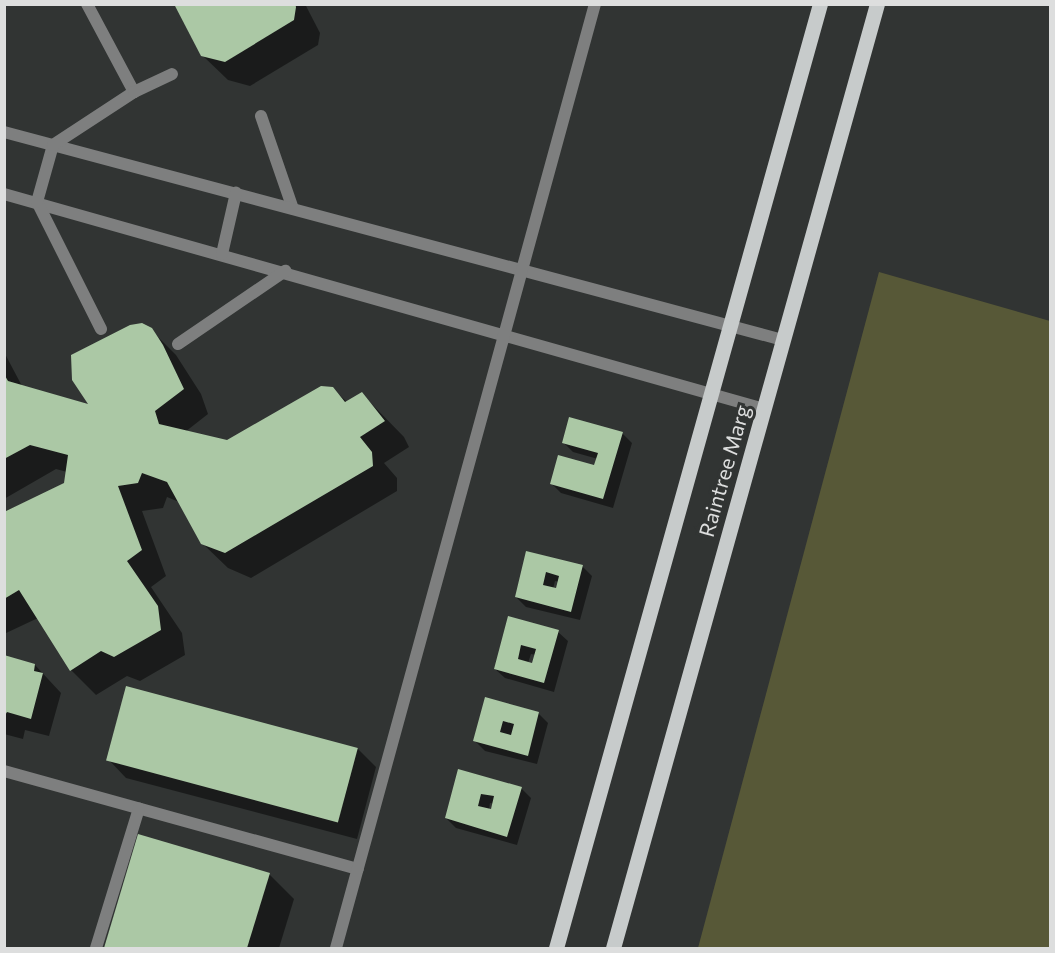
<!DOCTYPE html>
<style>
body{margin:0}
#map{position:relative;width:1055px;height:953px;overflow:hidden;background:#313433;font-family:Commissioner,sans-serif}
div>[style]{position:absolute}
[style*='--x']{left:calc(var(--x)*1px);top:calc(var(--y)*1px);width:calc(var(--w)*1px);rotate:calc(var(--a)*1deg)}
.green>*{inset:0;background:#575837}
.shadow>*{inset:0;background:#0007}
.building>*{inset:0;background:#abc8a5;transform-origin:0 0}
.lane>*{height:12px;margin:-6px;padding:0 6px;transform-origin:6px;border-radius:6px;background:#7e7f7f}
.primary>*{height:15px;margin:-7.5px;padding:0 7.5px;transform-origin:7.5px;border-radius:7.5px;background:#c7cbcb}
span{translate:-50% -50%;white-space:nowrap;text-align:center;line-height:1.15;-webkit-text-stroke:6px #313433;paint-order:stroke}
.street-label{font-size:21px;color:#dddede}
.frame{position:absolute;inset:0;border:6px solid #dddede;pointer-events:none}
</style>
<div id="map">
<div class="green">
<i style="clip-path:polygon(879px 272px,1050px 321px,1050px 948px,698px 948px)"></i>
</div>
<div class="shadow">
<i style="clip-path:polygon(175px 4px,305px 4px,320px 33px,318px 45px,250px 86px,228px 80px,202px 55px)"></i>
<i style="clip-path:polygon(151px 330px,176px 355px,201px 394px,208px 414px,185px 432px,227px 442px,333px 389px,347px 402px,362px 394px,404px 437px,409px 447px,384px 463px,397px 478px,397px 491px,251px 578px,228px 568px,202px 543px,179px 502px,167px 497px,163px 508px,142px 511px,166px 576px,151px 587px,182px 633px,185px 655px,140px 681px,127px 676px,96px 695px,71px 670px,38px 618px,4px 634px,4px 512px,65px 484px,67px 472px,56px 469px,4px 499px,4px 352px,22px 386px,92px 407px)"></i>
<i style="clip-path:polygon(622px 433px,632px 443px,613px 508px,561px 493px,551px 483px,595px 467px,598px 459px,573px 452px,563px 442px)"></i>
<i style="clip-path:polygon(evenodd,527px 553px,582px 566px,592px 576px,580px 620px,526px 607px,516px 597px,527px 553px,555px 581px,559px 582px,557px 590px,553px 589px,555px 581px)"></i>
<i style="clip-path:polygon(evenodd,509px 618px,558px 632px,568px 641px,554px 692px,505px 678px,495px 669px,509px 618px,531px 654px,536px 655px,533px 664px,528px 663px,531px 654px)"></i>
<i style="clip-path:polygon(4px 657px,35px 665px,61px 693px,49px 736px,25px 730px,23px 739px,4px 734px)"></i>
<i style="clip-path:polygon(486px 699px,538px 713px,548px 723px,537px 764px,485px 751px,475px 741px)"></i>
<i style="clip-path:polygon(358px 749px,376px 767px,357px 839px,126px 778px,108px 759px)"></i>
<i style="clip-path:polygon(evenodd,459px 771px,521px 788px,531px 798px,517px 845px,456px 828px,446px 818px,459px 771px,490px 803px,494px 804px,492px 810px,489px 810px,490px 803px)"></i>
<i style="clip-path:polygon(139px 836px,269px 874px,294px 899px,279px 948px,106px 948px)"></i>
</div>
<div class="building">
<i style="clip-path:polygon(174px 4px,295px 4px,296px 7px,294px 20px,225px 62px,201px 56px)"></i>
<i style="clip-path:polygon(142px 323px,152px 328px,163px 345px,184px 389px,155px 411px,159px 424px,227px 440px,321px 386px,333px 387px,345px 402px,362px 392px,385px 421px,360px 437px,372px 452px,373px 466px,225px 553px,201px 544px,167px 482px,142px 473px,138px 483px,118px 486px,142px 550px,127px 561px,158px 606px,161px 630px,114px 657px,101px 651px,70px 671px,19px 590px,4px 599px,4px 512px,64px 483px,68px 455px,30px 445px,4px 459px,4px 374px,8px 381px,88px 404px,72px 380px,71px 355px,130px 325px)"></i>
<i style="clip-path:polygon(569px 417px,623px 432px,603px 499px,550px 484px,558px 455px,594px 465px,598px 453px,562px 443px)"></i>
<i style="clip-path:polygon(evenodd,526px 551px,583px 565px,571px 612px,515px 597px,526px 551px,546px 572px,559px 576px,556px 588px,543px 585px,546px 572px)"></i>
<i style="clip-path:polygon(evenodd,508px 616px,559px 630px,544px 683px,494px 669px,508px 616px,521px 645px,536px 649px,532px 663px,518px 659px,521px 645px)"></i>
<i style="clip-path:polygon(4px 655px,35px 664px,34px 671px,43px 673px,31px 719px,7px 712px,4px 717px)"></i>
<i style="left:126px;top:686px;width:240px;height:77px;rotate:15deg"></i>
<i style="clip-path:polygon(evenodd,485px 697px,539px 712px,528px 756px,473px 741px,485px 697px,503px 721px,514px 724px,511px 735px,500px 732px,503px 721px)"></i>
<i style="clip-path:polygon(evenodd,458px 769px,522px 787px,507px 837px,445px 818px,458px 769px,481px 794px,494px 796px,491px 809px,478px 806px,481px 794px)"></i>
<i style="clip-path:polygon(138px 834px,270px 873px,247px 948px,104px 948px)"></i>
</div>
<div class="lane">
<i style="--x:87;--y:4;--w:100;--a:61.9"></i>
<i style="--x:261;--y:116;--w:98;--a:71"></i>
<i style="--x:4;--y:132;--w:806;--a:14.95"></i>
<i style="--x:4;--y:194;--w:790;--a:15.8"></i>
<i style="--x:222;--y:254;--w:63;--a:-77.1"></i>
<i style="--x:101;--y:329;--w:142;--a:-116.7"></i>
<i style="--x:37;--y:202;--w:59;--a:-74.3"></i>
<i style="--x:53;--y:145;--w:97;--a:-33.2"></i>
<i style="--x:134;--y:92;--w:42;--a:-25.3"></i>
<i style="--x:178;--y:344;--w:130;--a:-34.3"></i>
<i style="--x:4;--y:771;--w:367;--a:15.5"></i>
<i style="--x:96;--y:948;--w:146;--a:-72.9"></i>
<i style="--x:336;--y:948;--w:979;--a:-74.66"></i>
</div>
<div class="primary">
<i style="--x:556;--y:948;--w:980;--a:-74.38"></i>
<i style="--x:613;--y:948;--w:980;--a:-74.38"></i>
</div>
<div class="street-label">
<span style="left:724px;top:471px;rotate:-74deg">Raintree Marg</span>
</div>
<div class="frame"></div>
</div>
